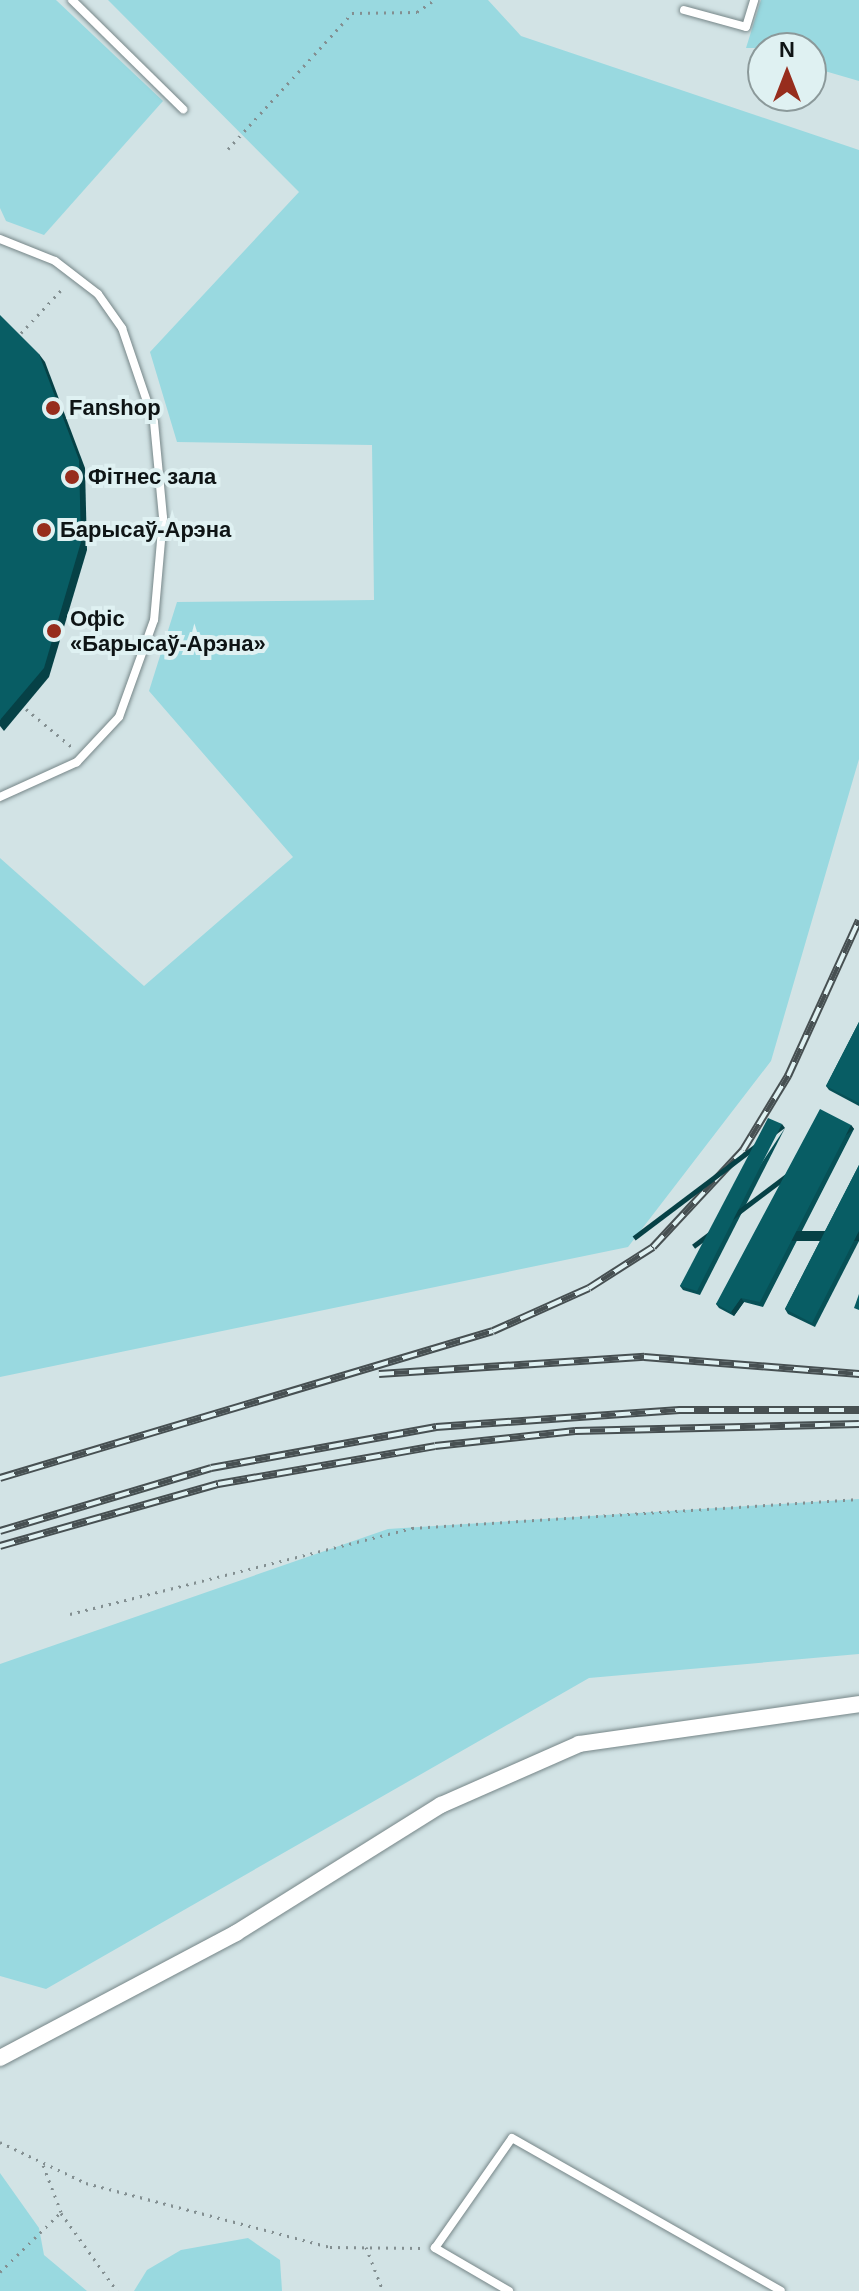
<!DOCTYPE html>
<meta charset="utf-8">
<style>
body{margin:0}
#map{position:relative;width:859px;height:2291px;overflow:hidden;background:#d2e3e5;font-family:Helvetica,sans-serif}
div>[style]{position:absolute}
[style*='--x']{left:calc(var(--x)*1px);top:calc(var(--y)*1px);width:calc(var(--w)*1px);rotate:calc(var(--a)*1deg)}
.green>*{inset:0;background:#99d9e0}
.path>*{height:3px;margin-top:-1.5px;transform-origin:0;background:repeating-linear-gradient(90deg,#838f91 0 2px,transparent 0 8px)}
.roads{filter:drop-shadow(0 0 2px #768688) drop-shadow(0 0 2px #768688)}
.lane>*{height:8px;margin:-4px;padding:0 4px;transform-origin:4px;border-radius:4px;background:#fff}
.street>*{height:16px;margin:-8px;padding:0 8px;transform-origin:8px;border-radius:8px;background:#fff}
.rail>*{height:8px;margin-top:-4px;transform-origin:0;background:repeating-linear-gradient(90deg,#dff1f2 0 15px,#475052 0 30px);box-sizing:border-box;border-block:2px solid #475052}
.wall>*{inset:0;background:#075056}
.shaded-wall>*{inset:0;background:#064146;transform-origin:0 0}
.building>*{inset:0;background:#085d64}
.dots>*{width:22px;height:22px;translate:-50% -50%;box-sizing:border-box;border:4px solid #dff1f2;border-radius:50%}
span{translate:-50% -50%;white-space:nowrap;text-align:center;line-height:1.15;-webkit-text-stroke:8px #dff1f2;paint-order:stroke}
.poi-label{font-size:22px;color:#0e1415;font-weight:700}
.left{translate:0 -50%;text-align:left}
.north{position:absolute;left:747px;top:32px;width:80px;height:80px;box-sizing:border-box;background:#dff1f2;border:2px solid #8b999a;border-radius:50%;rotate:0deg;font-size:22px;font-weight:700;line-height:32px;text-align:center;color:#0e1415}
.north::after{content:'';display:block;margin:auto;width:28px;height:36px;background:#972d1d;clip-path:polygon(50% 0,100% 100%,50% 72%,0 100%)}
</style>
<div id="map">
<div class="green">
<i style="clip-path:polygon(0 0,56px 0,163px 101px,44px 235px,6px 221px,0 208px)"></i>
<i style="clip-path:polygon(108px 0,488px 0,521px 36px,859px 150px,859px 759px,771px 1061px,628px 1247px,0 1377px,0 858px,144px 986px,293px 857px,149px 691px,177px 602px,374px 600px,372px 445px,177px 442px,150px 352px,299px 192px)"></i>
<i style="clip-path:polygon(761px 0,859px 0,859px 81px,811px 67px,811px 48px,746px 48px)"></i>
<i style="clip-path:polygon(859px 1499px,859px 1654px,589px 1678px,46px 1989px,0 1976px,0 1664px,388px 1529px)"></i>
<i style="clip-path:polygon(0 2173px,39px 2228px,44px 2255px,87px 2291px,0 2291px)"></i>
<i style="clip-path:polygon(248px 2238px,280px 2260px,282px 2291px,134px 2291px,147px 2270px,181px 2250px)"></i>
</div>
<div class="path">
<i style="--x:228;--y:149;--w:184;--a:-47.6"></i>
<i style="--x:352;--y:13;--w:65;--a:-0.9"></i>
<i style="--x:417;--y:12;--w:21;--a:-35"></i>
<i style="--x:21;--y:333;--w:62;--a:-47"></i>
<i style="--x:26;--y:709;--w:60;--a:39.6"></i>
<i style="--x:70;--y:1614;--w:353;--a:-14.1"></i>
<i style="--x:412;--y:1528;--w:448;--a:-3.7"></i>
<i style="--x:0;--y:2142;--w:95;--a:25.5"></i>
<i style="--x:86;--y:2183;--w:252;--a:14.7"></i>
<i style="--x:330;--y:2247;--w:93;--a:0.6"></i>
<i style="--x:61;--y:2213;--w:96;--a:54.3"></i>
<i style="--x:366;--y:2247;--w:47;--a:68.9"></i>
<i style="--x:0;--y:2272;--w:86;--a:-44.5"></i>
<i style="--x:61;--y:2212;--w:53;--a:-110.8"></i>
</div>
<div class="roads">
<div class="lane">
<i style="--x:72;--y:0;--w:156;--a:44.5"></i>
<i style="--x:684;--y:10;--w:64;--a:15.3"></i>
<i style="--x:746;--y:27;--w:28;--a:-73"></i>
<i style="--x:0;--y:239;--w:59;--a:21.8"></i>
<i style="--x:55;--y:261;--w:54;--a:37.5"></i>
<i style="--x:98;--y:294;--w:42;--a:54.8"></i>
<i style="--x:122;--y:328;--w:99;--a:71.2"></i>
<i style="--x:154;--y:422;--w:96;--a:84.6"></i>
<i style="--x:163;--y:518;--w:102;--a:95"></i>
<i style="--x:154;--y:620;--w:103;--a:109.8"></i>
<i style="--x:119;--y:717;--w:62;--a:133"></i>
<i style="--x:77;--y:762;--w:85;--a:155.6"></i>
<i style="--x:509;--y:2291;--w:86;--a:-149.8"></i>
<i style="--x:435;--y:2248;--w:134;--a:-55"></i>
<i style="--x:512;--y:2138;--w:309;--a:29.6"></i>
</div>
<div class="street">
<i style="--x:0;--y:2058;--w:267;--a:-27.9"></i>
<i style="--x:236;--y:1933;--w:242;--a:-32"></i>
<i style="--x:441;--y:1805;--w:151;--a:-23.8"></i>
<i style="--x:579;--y:1744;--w:283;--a:-8.1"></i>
</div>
</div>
<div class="rail">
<i style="--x:379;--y:1374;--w:266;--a:-3.7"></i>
<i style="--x:644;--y:1357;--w:216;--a:4.5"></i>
<i style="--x:0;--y:1478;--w:514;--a:-16.6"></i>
<i style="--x:493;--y:1331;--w:105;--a:-24.1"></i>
<i style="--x:589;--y:1288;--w:76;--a:-32.6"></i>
<i style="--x:653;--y:1247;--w:132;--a:-47.1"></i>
<i style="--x:743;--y:1150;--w:87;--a:-58.7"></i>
<i style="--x:788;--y:1076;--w:171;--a:-65.5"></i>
<i style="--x:0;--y:1531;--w:220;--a:-16.6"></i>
<i style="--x:211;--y:1468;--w:229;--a:-10.3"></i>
<i style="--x:436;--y:1427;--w:244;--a:-4"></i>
<i style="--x:679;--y:1410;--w:180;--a:0"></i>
<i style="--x:0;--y:1546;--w:227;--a:-15.9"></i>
<i style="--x:218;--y:1484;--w:220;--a:-9.9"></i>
<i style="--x:435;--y:1446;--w:141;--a:-6.1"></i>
<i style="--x:575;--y:1431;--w:284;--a:-1.4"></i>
</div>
<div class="wall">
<i style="clip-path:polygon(859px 1022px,859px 1106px,829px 1090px,826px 1086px)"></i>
<i style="clip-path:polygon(851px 1125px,854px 1129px,763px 1307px,744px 1302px,734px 1316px,719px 1308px,716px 1304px)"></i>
<i style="clip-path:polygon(785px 1128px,700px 1295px,683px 1290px,680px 1286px)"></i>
<i style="clip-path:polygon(859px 1165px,859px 1241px,815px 1327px,788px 1314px,785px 1309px)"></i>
</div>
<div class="shaded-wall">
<i style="clip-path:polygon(39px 354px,45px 362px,85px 468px,87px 550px,49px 677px,4px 731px,0 726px,0 720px)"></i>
<i style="left:782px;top:1124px;width:5px;height:187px;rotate:53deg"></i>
<i style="left:851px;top:1125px;width:5px;height:199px;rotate:53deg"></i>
<i style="left:859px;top:1231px;width:10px;height:103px;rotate:90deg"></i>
<i style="clip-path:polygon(741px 1298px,744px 1302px,734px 1316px,731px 1312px)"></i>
</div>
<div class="building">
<i style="clip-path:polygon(0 315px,39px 354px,79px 460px,81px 542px,44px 668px,0 720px)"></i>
<i style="clip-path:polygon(859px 1022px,859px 1103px,826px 1086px)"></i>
<i style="clip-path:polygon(820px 1109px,851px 1125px,760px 1302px,741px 1298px,731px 1312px,716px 1304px)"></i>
<i style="clip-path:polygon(768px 1118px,782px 1124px,697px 1291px,680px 1286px)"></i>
<i style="clip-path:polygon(859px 1165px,859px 1231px,812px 1323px,785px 1309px)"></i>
<i style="clip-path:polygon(859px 1294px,859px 1310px,854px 1308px)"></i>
</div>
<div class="dots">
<i style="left:53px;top:408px;background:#972d1d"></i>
<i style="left:72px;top:477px;background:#972d1d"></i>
<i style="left:44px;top:530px;background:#972d1d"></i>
<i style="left:54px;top:631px;background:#972d1d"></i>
</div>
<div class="poi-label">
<span class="left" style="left:69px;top:408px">Fanshop</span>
<span class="left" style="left:88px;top:477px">Фітнес зала</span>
<span class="left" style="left:60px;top:530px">Барысаў-Арэна</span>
<span class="left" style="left:70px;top:631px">Офіс<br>«Барысаў-Арэна»</span>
</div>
<div class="north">N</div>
</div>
